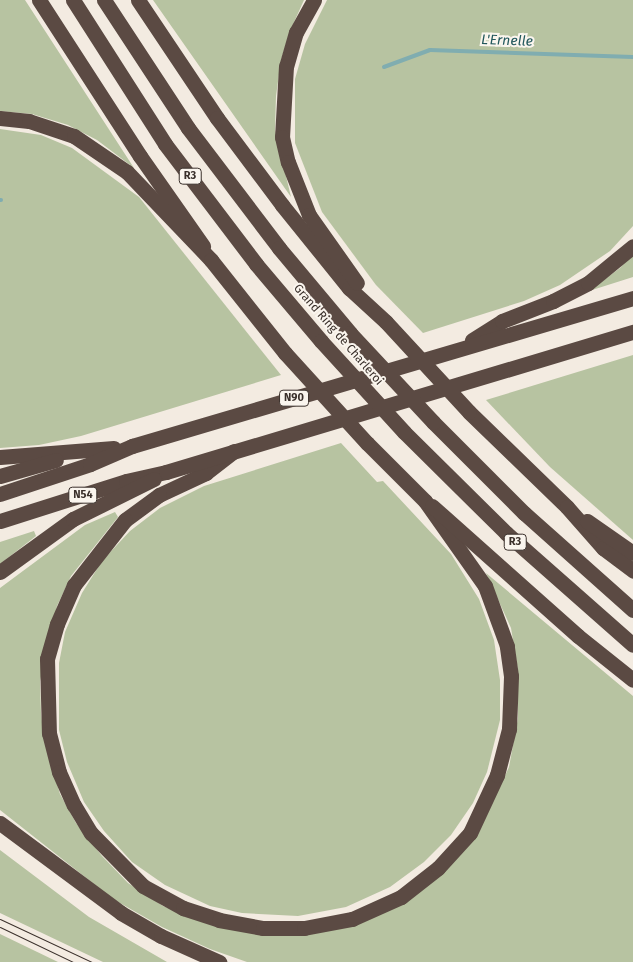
<!DOCTYPE html>
<style>
body{margin:0}
#map{position:relative;width:633px;height:962px;overflow:hidden;background:#f3ebe1;font-family:"Fira Sans",sans-serif}
div>[style]{position:absolute}
[style*='--x']{left:calc(var(--x)*1px);top:calc(var(--y)*1px);width:calc(var(--w)*1px);rotate:calc(var(--a)*1deg)}
.green>*{inset:0;background:#b7c3a1}
.stream>*{height:4px;margin:-2px;padding:0 2px;transform-origin:2px;border-radius:2px;background:#80adb0}
.highway>*{height:15px;margin:-7.5px;padding:0 7.5px;transform-origin:7.5px;border-radius:7.5px;background:#5b4a43}
.tram>*{height:1px;margin:-0.5px;padding:0 0.5px;transform-origin:0.5px;border-radius:0.5px;background:#3a302b}
.highway-bridge>*{height:15px;margin:-7.5px;padding:0 7.5px;transform-origin:7.5px;border-radius:7.5px;background:#5b4a43}
span{translate:-50% -50%;white-space:nowrap;text-align:center;line-height:1.15;-webkit-text-stroke:4px #faf5ee;paint-order:stroke}
.shield-label span{padding:1px 4px;background:#faf5ee;border:1px solid;border-radius:4px;-webkit-text-stroke-width:0}
.shield-label{font-size:11px;color:#3a302b;font-weight:700}
.street-label{font-size:12px;color:#3a302b}
.water-label{font-size:14px;color:#21575c;font-style:italic}
</style>
<div id="map">
<div class="green">
<i style="clip-path:polygon(0 0,25px 0,134px 168px,97px 140px,68px 125px,32px 114px,0 111px)"></i>
<i style="clip-path:polygon(153px 0,304px 0,290px 31px,281px 60px,276px 96px,275px 130px,291px 197px)"></i>
<i style="clip-path:polygon(327px 0,633px 0,633px 226px,610px 251px,560px 285px,524px 301px,423px 333px,376px 285px,322px 212px,295px 143px,295px 79px,305px 44px)"></i>
<i style="clip-path:polygon(0 129px,41px 135px,72px 148px,139px 197px,281px 375px,81px 436px,39px 445px,0 448px)"></i>
<i style="clip-path:polygon(633px 254px,633px 277px,589px 291px,620px 268px)"></i>
<i style="clip-path:polygon(633px 355px,633px 540px,550px 467px,486px 400px)"></i>
<i style="clip-path:polygon(341px 443px,377px 482px,383px 481px,451px 554px,479px 599px,494px 640px,500px 680px,500px 720px,487px 772px,473px 803px,451px 835px,424px 862px,390px 887px,346px 907px,298px 916px,242px 913px,210px 906px,165px 885px,132px 862px,104px 831px,84px 802px,67px 762px,59px 730px,59px 663px,65px 632px,82px 593px,102px 561px,130px 531px,160px 508px,204px 486px)"></i>
<i style="clip-path:polygon(115px 512px,118px 517px,71px 576px,57px 606px,40px 681px,41px 713px,44px 740px,60px 794px,76px 823px,102px 856px,128px 883px,163px 906px,209px 924px,256px 934px,302px 933px,351px 923px,458px 857px,484px 821px,509px 767px,518px 718px,518px 670px,511px 628px,486px 573px,633px 696px,633px 962px,247px 962px,210px 949px,162px 927px,113px 899px,0 810px,0 588px,85px 525px)"></i>
<i style="clip-path:polygon(34px 531px,36px 536px,0 564px,0 542px)"></i>
<i style="clip-path:polygon(0 850px,89px 917px,167px 962px,103px 962px,0 913px)"></i>
<i style="clip-path:polygon(0 934px,58px 962px,0 962px)"></i>
</div>
<div class="stream">
<i style="--x:384;--y:67;--w:49;--a:-20.3"></i>
<i style="--x:430;--y:50;--w:203;--a:2"></i>
<i style="--x:0;--y:200;--w:1;--a:0"></i>
</div>
<div class="highway">
<i style="--x:39;--y:0;--w:186;--a:57.1"></i>
<i style="--x:140;--y:156;--w:110;--a:55"></i>
<i style="--x:73;--y:0;--w:171;--a:57.4"></i>
<i style="--x:165;--y:144;--w:151;--a:52.8"></i>
<i style="--x:256;--y:264;--w:101;--a:49.8"></i>
<i style="--x:104;--y:0;--w:153;--a:56.7"></i>
<i style="--x:188;--y:128;--w:151;--a:52.8"></i>
<i style="--x:279;--y:248;--w:111;--a:50.1"></i>
<i style="--x:138;--y:0;--w:142;--a:56.2"></i>
<i style="--x:217;--y:118;--w:109;--a:53.2"></i>
<i style="--x:282;--y:205;--w:107;--a:51.1"></i>
<i style="--x:349;--y:288;--w:50;--a:42.6"></i>
<i style="--x:314;--y:0;--w:37;--a:119"></i>
<i style="--x:296;--y:32;--w:35;--a:106"></i>
<i style="--x:286;--y:66;--w:71;--a:93.2"></i>
<i style="--x:282;--y:137;--w:26;--a:77"></i>
<i style="--x:288;--y:162;--w:57;--a:68.4"></i>
<i style="--x:309;--y:215;--w:83;--a:54.8"></i>
<i style="--x:0;--y:118;--w:29;--a:6"></i>
<i style="--x:29;--y:121;--w:47;--a:18.4"></i>
<i style="--x:74;--y:136;--w:64;--a:34.2"></i>
<i style="--x:127;--y:172;--w:122;--a:46.3"></i>
<i style="--x:211;--y:260;--w:119;--a:51.5"></i>
<i style="--x:472;--y:340;--w:36;--a:-32"></i>
<i style="--x:502;--y:321;--w:55;--a:-21.4"></i>
<i style="--x:553;--y:301;--w:39;--a:-27"></i>
<i style="--x:588;--y:283;--w:58;--a:-39.4"></i>
<i style="--x:469;--y:412;--w:136;--a:44.1"></i>
<i style="--x:567;--y:507;--w:55;--a:48.7"></i>
<i style="--x:603;--y:548;--w:38;--a:37"></i>
<i style="--x:433;--y:422;--w:129;--a:45"></i>
<i style="--x:524;--y:513;--w:146;--a:41.7"></i>
<i style="--x:404;--y:432;--w:144;--a:44.7"></i>
<i style="--x:506;--y:533;--w:169;--a:41.4"></i>
<i style="--x:234;--y:451;--w:36;--a:142"></i>
<i style="--x:206;--y:473;--w:52;--a:154.9"></i>
<i style="--x:159;--y:495;--w:42;--a:143.7"></i>
<i style="--x:125;--y:520;--w:83;--a:128.1"></i>
<i style="--x:74;--y:585;--w:43;--a:113.6"></i>
<i style="--x:57;--y:624;--w:36;--a:106"></i>
<i style="--x:47;--y:659;--w:74;--a:88.5"></i>
<i style="--x:49;--y:733;--w:40;--a:75.6"></i>
<i style="--x:59;--y:772;--w:36;--a:66"></i>
<i style="--x:74;--y:805;--w:33;--a:59"></i>
<i style="--x:91;--y:833;--w:74;--a:45.5"></i>
<i style="--x:143;--y:886;--w:46;--a:28.8"></i>
<i style="--x:183;--y:908;--w:38;--a:18"></i>
<i style="--x:219;--y:920;--w:45;--a:10.3"></i>
<i style="--x:263;--y:928;--w:41;--a:0"></i>
<i style="--x:304;--y:928;--w:49;--a:-10.6"></i>
<i style="--x:352;--y:919;--w:54;--a:-24.2"></i>
<i style="--x:401;--y:897;--w:47;--a:-38.1"></i>
<i style="--x:438;--y:868;--w:47;--a:-47.6"></i>
<i style="--x:470;--y:833;--w:64;--a:-65"></i>
<i style="--x:497;--y:775;--w:48;--a:-75.4"></i>
<i style="--x:509;--y:729;--w:53;--a:-87.8"></i>
<i style="--x:511;--y:676;--w:30;--a:-98"></i>
<i style="--x:507;--y:646;--w:64;--a:-110.1"></i>
<i style="--x:485;--y:586;--w:104;--a:-125.2"></i>
<i style="--x:425;--y:501;--w:82;--a:-135"></i>
<i style="--x:0;--y:457;--w:114;--a:-4.5"></i>
<i style="--x:0;--y:476;--w:58;--a:-15.9"></i>
<i style="--x:0;--y:494;--w:95;--a:-18.4"></i>
<i style="--x:90;--y:464;--w:46;--a:-23.2"></i>
<i style="--x:132;--y:446;--w:522;--a:-16.46"></i>
<i style="--x:432;--y:506;--w:195;--a:41.7"></i>
<i style="--x:578;--y:636;--w:70;--a:38.7"></i>
<i style="--x:0;--y:521;--w:132;--a:-17.6"></i>
<i style="--x:126;--y:481;--w:41;--a:-12.7"></i>
<i style="--x:166;--y:472;--w:488;--a:-16.7"></i>
<i style="--x:587;--y:521;--w:56;--a:34.8"></i>
<i style="--x:0;--y:572;--w:90;--a:-36"></i>
<i style="--x:73;--y:519;--w:90;--a:-26.3"></i>
<i style="--x:0;--y:823;--w:151;--a:36.6"></i>
<i style="--x:121;--y:913;--w:46;--a:29.9"></i>
<i style="--x:161;--y:936;--w:64;--a:24.1"></i>
</div>
<div class="tram">
<i style="--x:0;--y:919;--w:102;--a:25.1"></i>
<i style="--x:0;--y:927;--w:81;--a:25.6"></i>
</div>
<div class="highway-bridge">
<i style="--x:386;--y:322;--w:122;--a:47.3"></i>
<i style="--x:350;--y:333;--w:122;--a:47"></i>
<i style="--x:321;--y:341;--w:123;--a:47.6"></i>
<i style="--x:285;--y:353;--w:122;--a:47.7"></i>
</div>
<div class="shield-label">
<span style="left:190px;top:176px">R3</span>
<span style="left:294px;top:398px">N90</span>
<span style="left:83px;top:495px">N54</span>
<span style="left:515px;top:542px">R3</span>
</div>
<div class="street-label">
<span style="left:338px;top:335px;rotate:49deg">Grand Ring de Charleroi</span>
</div>
<div class="water-label">
<span style="left:507px;top:41px;rotate:2deg">L'Ernelle</span>
</div>
</div>
